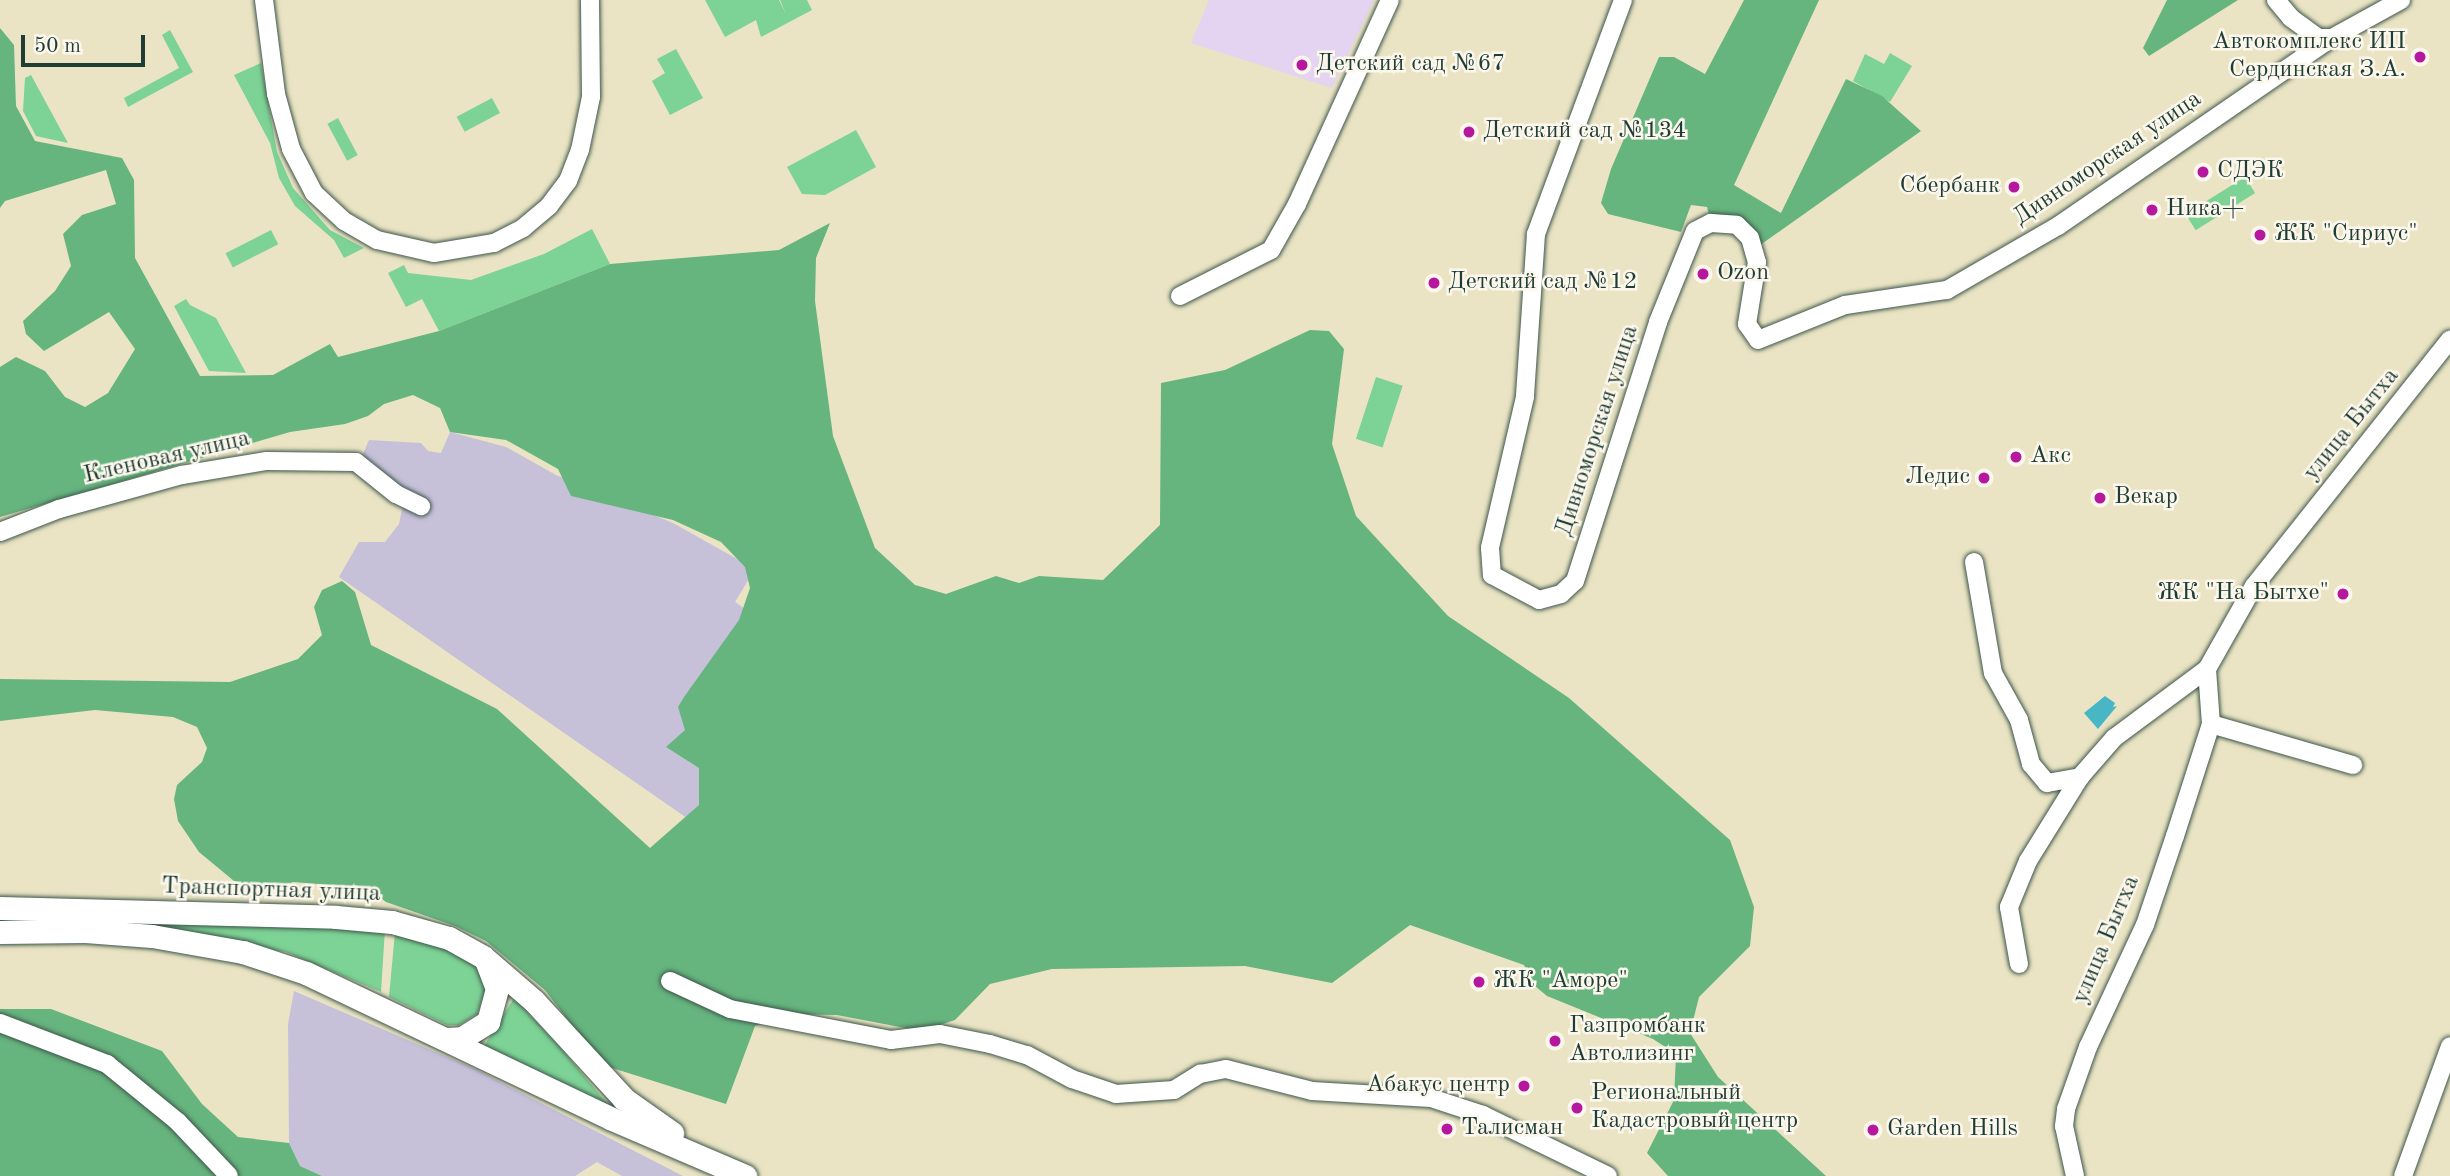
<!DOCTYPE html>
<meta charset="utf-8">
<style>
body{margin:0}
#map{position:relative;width:2450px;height:1176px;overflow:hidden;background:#eae4c4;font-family:"Old Standard TT",serif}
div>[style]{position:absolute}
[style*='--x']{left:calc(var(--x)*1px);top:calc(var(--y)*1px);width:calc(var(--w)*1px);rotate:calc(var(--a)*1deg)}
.built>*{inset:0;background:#e4d3f1}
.industrial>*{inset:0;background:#c6c0d9}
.green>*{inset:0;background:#7dd295;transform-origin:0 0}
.forest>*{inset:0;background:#66b47e}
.water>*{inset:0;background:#49b6c5}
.roads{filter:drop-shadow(0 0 2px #3d564a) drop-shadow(0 0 2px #3d564a)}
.minor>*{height:18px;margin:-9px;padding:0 9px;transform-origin:9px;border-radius:9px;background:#fff}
.major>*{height:23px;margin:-11.5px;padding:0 11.5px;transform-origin:11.5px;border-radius:11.5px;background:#fff}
.dots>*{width:19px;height:19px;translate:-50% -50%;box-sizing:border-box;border:4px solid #fbf7ec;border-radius:50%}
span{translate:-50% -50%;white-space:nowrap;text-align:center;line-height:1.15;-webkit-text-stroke:5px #fbf7ec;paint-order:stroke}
.poi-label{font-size:24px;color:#1f3d34}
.right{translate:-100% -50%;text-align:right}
.left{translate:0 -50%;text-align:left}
.street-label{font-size:24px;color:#1f3d34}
.scale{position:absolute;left:21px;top:35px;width:124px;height:32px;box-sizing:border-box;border:4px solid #1f3d34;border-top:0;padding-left:9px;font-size:21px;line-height:24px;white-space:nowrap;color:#1f3d34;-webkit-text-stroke:5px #fbf7ec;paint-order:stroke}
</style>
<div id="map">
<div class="built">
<i style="clip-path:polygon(1209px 0,1374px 0,1332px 88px,1191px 43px)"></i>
</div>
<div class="industrial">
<i style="clip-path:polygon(450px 432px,506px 447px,556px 475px,673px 523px,755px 569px,735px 602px,758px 618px,729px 780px,697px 825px,339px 577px,359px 542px,385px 542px,399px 524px,403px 505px,356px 470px,369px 440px,421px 443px,428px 451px,441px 453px)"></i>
<i style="clip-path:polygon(294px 991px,475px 1069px,683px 1176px,622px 1176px,597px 1162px,575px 1176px,322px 1176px,300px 1166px,289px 1143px,288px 1024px)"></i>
</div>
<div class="green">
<i style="clip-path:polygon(705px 0,779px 0,786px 14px,780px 0,807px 0,812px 10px,761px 37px,756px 20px,725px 37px)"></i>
<i style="clip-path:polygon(170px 30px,193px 72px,128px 107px,124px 98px,179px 68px,162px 35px)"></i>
<i style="clip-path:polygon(676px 49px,703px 98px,670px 115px,652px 81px,665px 73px,657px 59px)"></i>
<i style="clip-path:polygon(1890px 53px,1912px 66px,1890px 102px,1853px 81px,1865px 54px,1884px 64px)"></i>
<i style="clip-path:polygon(261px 63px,277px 152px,293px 188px,330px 230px,364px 248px,344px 258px,334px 240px,295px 206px,279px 178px,270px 143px,234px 75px)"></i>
<i style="clip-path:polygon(31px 75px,68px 143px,36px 136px,23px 111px,25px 78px)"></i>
<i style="left:492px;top:98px;width:17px;height:40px;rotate:62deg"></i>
<i style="left:338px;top:118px;width:42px;height:12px;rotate:62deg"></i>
<i style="clip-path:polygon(856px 130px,876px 167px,825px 195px,802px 194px,787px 167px)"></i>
<i style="left:2245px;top:177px;width:19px;height:70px;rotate:58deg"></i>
<i style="clip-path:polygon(592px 229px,610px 264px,439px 331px,422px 299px,406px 307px,388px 273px,404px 265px,408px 273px,471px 280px,544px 254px)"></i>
<i style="left:271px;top:230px;width:16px;height:51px;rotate:63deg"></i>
<i style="clip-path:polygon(186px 299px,190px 305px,216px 318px,246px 373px,209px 371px,174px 306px)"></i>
<i style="left:1376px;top:377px;width:28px;height:65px;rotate:18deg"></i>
<i style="clip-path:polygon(146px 924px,385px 929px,381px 992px,286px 952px,148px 929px)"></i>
<i style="clip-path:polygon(395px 932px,434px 942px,476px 962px,486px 991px,477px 1014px,459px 1025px,447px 1025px,389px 997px)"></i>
<i style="clip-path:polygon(514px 998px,559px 1046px,610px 1107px,484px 1046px)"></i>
</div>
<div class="forest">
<i style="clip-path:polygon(1744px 0,1819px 0,1734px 185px,1781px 213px,1846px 79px,1882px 96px,1921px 131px,1756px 248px,1750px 238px,1711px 223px,1707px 207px,1691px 205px,1681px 232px,1608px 214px,1601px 203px,1611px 169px,1659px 57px,1674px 57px,1705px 74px)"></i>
<i style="clip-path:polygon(2167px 0,2238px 0,2149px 56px,2143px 48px)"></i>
<i style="clip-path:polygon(0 28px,14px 45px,16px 106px,35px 141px,122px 158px,134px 180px,135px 258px,200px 376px,273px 375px,330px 344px,338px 357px,439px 331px,610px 264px,779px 250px,830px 223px,816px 258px,815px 301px,833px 436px,875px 548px,915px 585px,946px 594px,996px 576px,1019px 583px,1039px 576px,1103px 580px,1160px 525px,1161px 383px,1225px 370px,1310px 330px,1329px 331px,1344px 349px,1332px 444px,1356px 516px,1448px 616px,1569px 698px,1730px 840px,1754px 907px,1750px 946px,1699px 997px,1690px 1033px,1718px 1077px,1826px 1176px,1668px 1176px,1647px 1153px,1674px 1100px,1676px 1054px,1653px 1039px,1547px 996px,1535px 986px,1524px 965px,1410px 925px,1332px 983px,1245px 966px,1052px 969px,990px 984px,955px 1020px,921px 1031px,837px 1015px,788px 1014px,755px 1026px,726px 1104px,603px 1065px,545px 990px,486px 941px,455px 926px,386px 902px,368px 888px,293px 882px,271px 890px,234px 881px,199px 852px,178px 821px,174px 799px,177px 785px,202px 762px,207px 748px,197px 727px,173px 717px,95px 710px,0 721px,0 679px,230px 682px,298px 659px,322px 635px,314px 607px,322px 590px,342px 581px,355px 592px,371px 645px,497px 709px,650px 848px,699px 805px,699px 768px,666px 747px,685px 730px,678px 707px,684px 697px,739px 620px,750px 588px,745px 567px,721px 542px,673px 520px,571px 496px,558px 469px,506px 440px,450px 432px,440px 408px,413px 395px,384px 404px,368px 416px,345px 424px,290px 432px,0 517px,0 367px,16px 357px,45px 371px,65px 397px,85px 407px,108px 393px,135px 349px,109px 312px,44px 351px,26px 334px,23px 321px,55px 291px,71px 266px,63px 234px,82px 215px,116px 204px,106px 170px,5px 201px,0 208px)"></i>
<i style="clip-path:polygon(0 1009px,51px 1009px,162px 1051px,202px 1104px,238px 1137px,289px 1143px,300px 1166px,322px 1176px,0 1176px)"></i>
</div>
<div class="water">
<i style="clip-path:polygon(2105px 696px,2115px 703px,2113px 707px,2117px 706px,2098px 729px,2084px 713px)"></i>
</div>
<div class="roads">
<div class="minor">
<i style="--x:264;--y:0;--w:95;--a:82.7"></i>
<i style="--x:276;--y:94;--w:57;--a:74.7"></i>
<i style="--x:291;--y:149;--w:50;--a:62.4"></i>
<i style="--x:314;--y:193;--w:41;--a:43"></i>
<i style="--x:344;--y:221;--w:38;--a:30"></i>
<i style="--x:377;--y:240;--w:58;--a:12.8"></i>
<i style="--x:434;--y:253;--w:61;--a:-9.5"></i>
<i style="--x:494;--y:243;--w:33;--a:-27"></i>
<i style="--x:523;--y:228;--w:34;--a:-40"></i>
<i style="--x:549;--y:206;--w:31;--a:-53"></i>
<i style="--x:568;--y:181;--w:33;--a:-69"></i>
<i style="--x:580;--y:150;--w:54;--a:-78.3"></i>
<i style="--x:591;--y:97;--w:97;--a:-90.6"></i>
<i style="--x:1623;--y:0;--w:250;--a:110.4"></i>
<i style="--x:1536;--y:234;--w:163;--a:93.9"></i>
<i style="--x:1525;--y:397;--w:155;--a:103.1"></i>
<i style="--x:1490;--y:548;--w:27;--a:86"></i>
<i style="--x:1492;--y:575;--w:53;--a:28"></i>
<i style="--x:1539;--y:600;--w:23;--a:-15"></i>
<i style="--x:1561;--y:594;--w:19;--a:-43"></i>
<i style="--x:1575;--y:581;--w:272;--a:-72.2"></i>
<i style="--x:1658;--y:322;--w:98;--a:-67.9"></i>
<i style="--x:1695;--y:231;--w:18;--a:-27"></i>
<i style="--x:1711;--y:223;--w:26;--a:4"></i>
<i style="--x:1737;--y:225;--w:18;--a:45"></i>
<i style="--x:1750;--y:238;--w:25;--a:74"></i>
<i style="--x:1757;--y:262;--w:63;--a:99.2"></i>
<i style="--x:1747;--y:324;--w:19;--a:55"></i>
<i style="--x:1758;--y:340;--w:94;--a:-21.9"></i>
<i style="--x:1845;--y:305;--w:103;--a:-8.4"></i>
<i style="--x:1947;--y:290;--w:128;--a:-30"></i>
<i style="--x:2058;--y:226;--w:332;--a:-34.5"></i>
<i style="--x:2276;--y:0;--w:23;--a:50"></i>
<i style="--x:2291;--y:18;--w:34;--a:36"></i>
<i style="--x:2319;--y:38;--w:13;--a:0"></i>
<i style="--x:2332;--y:38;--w:79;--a:-28.8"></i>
<i style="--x:1180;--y:296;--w:102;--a:-26.8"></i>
<i style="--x:1271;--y:250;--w:53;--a:-60.5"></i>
<i style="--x:1297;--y:204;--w:224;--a:-65.5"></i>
<i style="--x:0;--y:532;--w:63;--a:-21.3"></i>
<i style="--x:59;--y:509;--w:128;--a:-15.5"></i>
<i style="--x:182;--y:475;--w:86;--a:-9.4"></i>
<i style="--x:267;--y:461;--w:89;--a:0.6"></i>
<i style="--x:356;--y:462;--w:51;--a:38.7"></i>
<i style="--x:396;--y:494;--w:28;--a:26"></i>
<i style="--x:1974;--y:562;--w:113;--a:80.3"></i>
<i style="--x:1993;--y:673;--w:54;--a:61"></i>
<i style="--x:2019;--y:720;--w:46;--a:74.7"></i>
<i style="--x:2031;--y:764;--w:25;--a:50"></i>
<i style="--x:2047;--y:783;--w:34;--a:-10"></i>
<i style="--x:2211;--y:724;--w:148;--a:16.1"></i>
<i style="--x:2019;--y:964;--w:58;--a:-100"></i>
<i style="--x:2009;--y:907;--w:50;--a:-67.6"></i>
<i style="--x:2028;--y:861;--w:99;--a:-58.2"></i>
<i style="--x:2080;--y:777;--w:52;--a:-48.9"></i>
<i style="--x:2114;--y:738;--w:116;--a:-36.6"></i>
<i style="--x:670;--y:981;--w:66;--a:25"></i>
<i style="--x:730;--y:1009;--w:164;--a:10.9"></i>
<i style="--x:891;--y:1040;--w:49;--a:-7"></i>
<i style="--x:940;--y:1034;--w:51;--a:11.3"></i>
<i style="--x:990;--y:1044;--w:39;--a:17"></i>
<i style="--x:1027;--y:1055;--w:51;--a:28.1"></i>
<i style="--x:1072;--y:1079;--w:46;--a:18.8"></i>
<i style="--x:1116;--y:1094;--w:58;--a:-3.9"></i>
<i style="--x:1174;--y:1090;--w:31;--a:-32"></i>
<i style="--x:1200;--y:1074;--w:26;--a:-11"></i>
<i style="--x:1226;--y:1069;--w:89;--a:14.3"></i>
<i style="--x:1312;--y:1091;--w:119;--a:3.4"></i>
<i style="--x:1431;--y:1098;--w:55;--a:18.1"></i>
<i style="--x:1483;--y:1115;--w:139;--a:26"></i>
<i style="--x:0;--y:1023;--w:115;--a:21"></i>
<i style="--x:107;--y:1064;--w:92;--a:39.2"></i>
<i style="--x:178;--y:1122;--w:74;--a:46.6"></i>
<i style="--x:2075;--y:1176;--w:51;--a:-102.4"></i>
<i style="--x:2064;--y:1126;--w:17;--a:-83"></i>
<i style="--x:2066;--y:1109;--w:66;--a:-70.5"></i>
<i style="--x:2088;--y:1047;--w:135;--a:-65"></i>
<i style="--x:2145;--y:925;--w:94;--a:-71.4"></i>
<i style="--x:2175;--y:836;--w:118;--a:-72.2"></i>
<i style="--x:2211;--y:724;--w:55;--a:-94.2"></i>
<i style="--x:2207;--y:669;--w:95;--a:-60.5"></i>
<i style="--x:2254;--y:586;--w:315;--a:-51.5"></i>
<i style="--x:2403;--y:1176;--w:138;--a:-70.1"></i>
</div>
<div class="major">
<i style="--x:0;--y:908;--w:336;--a:1.5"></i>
<i style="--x:336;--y:917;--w:56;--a:5.1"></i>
<i style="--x:392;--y:922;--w:59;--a:15.7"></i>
<i style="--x:449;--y:938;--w:39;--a:29"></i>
<i style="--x:483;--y:957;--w:67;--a:40.8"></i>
<i style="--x:534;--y:1001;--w:133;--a:47.4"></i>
<i style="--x:624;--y:1099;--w:59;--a:35.3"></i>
<i style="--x:0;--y:932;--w:85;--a:-0.7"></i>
<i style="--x:85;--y:931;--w:67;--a:4.3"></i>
<i style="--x:152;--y:936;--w:92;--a:10"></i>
<i style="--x:243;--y:952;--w:66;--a:18.4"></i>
<i style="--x:306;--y:973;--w:339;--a:25.5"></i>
<i style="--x:612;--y:1119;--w:145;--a:23.2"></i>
<i style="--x:445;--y:1039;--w:17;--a:-3"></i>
<i style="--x:462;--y:1038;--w:31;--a:-32"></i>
<i style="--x:488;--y:1022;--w:34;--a:-75"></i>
<i style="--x:497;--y:989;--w:30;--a:-111"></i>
</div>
</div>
<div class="dots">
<i style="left:2420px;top:57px;background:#b5179e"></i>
<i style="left:1302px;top:65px;background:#b5179e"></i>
<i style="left:1469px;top:132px;background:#b5179e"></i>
<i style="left:2203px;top:172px;background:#b5179e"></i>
<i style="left:2014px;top:187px;background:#b5179e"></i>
<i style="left:2152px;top:210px;background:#b5179e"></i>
<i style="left:2260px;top:235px;background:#b5179e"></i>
<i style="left:1703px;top:274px;background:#b5179e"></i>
<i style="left:1434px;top:283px;background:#b5179e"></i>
<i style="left:2016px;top:457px;background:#b5179e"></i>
<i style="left:1984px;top:478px;background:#b5179e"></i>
<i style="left:2100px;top:498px;background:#b5179e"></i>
<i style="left:2343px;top:594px;background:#b5179e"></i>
<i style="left:1479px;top:982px;background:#b5179e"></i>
<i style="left:1555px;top:1041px;background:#b5179e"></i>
<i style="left:1524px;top:1086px;background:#b5179e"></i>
<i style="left:1577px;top:1108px;background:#b5179e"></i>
<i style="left:1447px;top:1129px;background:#b5179e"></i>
<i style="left:1873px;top:1130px;background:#b5179e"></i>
</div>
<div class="poi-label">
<span class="right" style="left:2406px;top:57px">Автокомплекс ИП<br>Сердинская З.А.</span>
<span class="left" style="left:1316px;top:65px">Детский сад №67</span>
<span class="left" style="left:1483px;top:132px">Детский сад №134</span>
<span class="left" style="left:2217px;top:172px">СДЭК</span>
<span class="right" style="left:2000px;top:187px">Сбербанк</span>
<span class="left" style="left:2166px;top:210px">Ника+</span>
<span class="left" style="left:2274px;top:235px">ЖК "Сириус"</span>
<span class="left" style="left:1717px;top:274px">Ozon</span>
<span class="left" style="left:1448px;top:283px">Детский сад №12</span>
<span class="left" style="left:2030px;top:457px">Акс</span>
<span class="right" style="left:1970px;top:478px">Ледис</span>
<span class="left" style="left:2114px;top:498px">Векар</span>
<span class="right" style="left:2329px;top:594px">ЖК "На Бытхе"</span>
<span class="left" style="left:1493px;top:982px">ЖК "Аморе"</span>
<span class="left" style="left:1569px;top:1041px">Газпромбанк<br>Автолизинг</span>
<span class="right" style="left:1510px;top:1086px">Абакус центр</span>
<span class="left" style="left:1591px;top:1108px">Региональный<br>Кадастровый центр</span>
<span class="left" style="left:1461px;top:1129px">Талисман</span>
<span class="left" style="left:1887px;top:1130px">Garden Hills</span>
</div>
<div class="street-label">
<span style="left:2108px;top:159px;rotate:-34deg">Дивноморская улица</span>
<span style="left:2352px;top:425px;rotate:-51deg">улица Бытха</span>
<span style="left:1598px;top:431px;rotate:-72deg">Дивноморская улица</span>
<span style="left:167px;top:458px;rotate:-13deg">Кленовая улица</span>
<span style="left:271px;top:891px;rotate:2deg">Транспортная улица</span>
<span style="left:2107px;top:940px;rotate:-67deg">улица Бытха</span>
</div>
<div class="scale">50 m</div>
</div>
